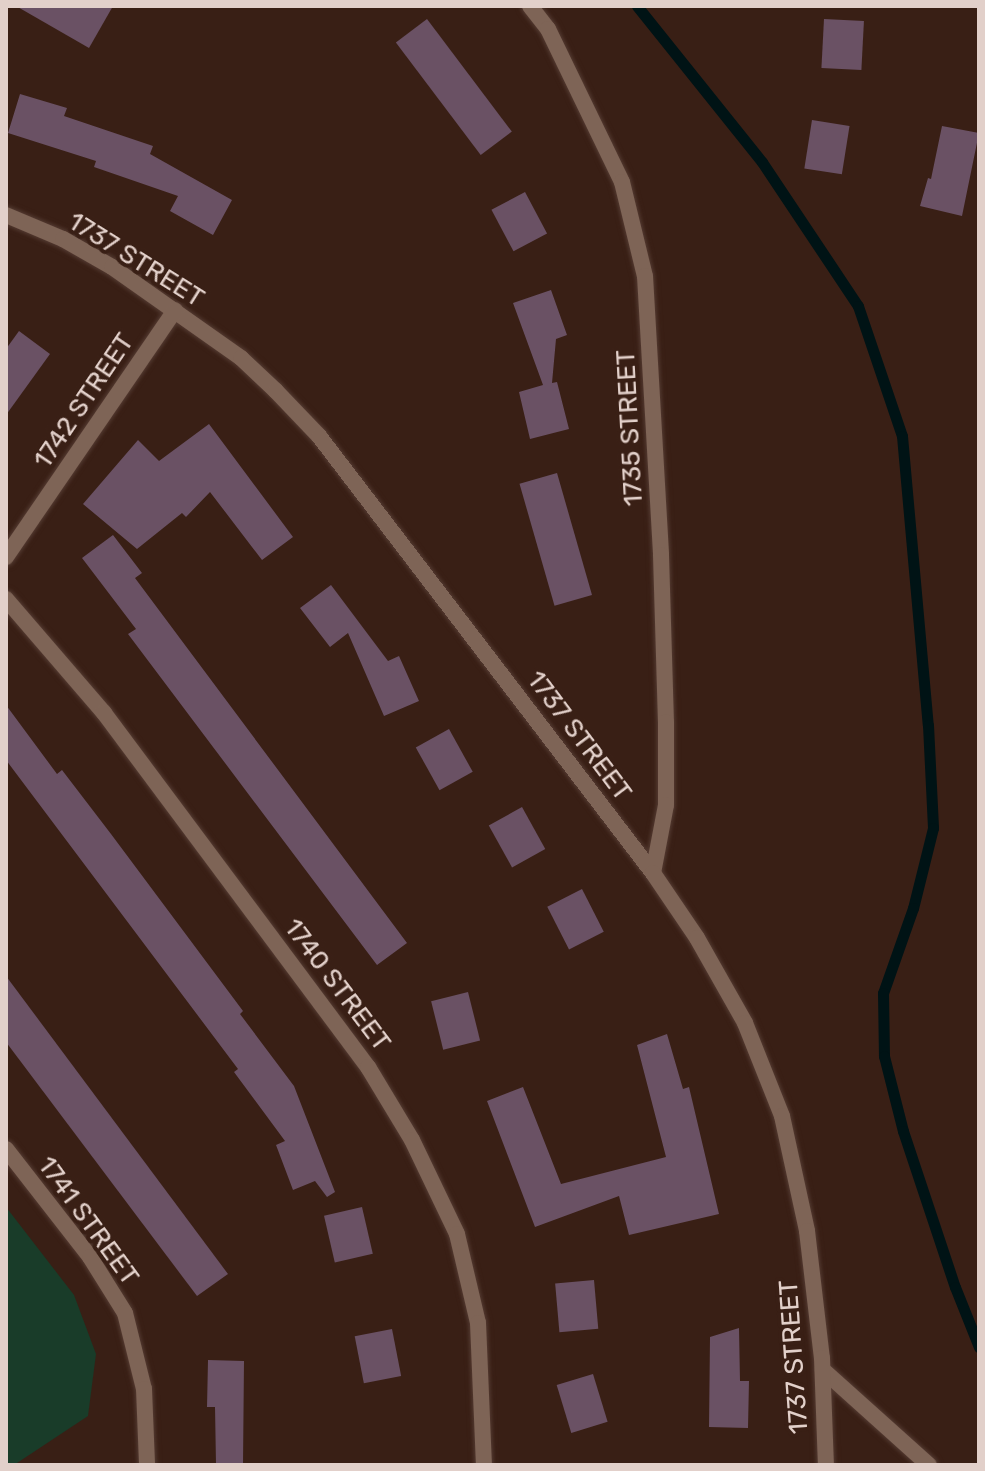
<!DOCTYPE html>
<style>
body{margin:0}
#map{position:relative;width:985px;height:1471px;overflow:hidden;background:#391f15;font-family:Rubik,sans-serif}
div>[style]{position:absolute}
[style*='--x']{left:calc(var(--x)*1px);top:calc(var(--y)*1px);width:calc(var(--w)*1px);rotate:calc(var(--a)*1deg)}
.green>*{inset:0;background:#193c29}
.stream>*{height:11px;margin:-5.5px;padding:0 5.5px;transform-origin:5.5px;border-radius:5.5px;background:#001315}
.building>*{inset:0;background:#6a5164;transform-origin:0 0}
.roads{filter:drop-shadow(0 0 2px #543b32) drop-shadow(0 0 2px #543b32)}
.service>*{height:16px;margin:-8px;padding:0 8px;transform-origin:8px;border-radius:8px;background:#7e6456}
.minor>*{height:16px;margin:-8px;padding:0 8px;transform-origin:8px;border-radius:8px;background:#7e6456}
span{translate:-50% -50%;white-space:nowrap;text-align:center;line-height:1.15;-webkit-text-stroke:8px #391f15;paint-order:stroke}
.street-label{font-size:26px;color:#e2d0ca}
.frame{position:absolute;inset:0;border:8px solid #e2d0ca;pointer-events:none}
</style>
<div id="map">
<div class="green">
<i style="clip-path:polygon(6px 1207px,74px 1295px,96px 1354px,88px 1416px,14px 1465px,6px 1465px)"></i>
</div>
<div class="stream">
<i style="--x:637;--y:6;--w:200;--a:51.3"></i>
<i style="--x:762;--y:162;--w:173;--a:56.3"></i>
<i style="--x:858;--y:306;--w:137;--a:71.3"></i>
<i style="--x:902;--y:436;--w:290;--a:84.9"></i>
<i style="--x:928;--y:725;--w:103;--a:87.2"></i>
<i style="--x:933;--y:828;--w:82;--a:104"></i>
<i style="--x:913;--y:908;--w:90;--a:109.4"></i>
<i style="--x:883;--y:993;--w:63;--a:89.1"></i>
<i style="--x:884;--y:1056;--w:77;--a:75.8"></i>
<i style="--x:903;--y:1131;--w:164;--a:71.6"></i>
<i style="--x:955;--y:1287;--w:65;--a:68.2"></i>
</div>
<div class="building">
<i style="clip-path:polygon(16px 6px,113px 6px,89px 48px)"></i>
<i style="left:427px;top:19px;width:141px;height:39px;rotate:53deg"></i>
<i style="left:824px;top:19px;width:40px;height:49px;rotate:3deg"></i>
<i style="clip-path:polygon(20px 94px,67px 108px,64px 116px,153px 146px,150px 154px,232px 200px,213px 235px,170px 211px,178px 196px,94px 167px,96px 161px,8px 133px)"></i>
<i style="left:812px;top:120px;width:38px;height:49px;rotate:9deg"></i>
<i style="clip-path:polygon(942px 126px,979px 133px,962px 216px,920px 206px,928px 178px,931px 179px)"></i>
<i style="left:525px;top:192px;width:47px;height:38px;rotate:62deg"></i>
<i style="clip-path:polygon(551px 290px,567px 335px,556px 339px,552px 383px,557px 382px,569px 429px,530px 439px,519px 392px,543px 385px,513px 303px)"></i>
<i style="clip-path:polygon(19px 331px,50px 354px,6px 415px,6px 349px)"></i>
<i style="clip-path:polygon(209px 424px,293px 537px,262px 560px,210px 492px,186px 517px,182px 513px,137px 549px,83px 504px,138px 440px,159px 461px)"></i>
<i style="left:557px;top:473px;width:127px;height:39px;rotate:74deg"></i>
<i style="clip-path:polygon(113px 535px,142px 573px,135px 578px,407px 943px,377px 965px,128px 634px,136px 629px,82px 558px)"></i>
<i style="clip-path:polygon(331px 585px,388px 661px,399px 656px,419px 701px,384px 716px,348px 633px,330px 647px,300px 608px)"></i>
<i style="clip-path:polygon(6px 705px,57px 774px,62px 770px,111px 834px,243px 1011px,240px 1014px,294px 1086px,335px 1192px,327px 1197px,315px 1181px,293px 1190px,276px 1145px,285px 1141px,234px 1072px,238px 1069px,6px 760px)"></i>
<i style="left:449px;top:729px;width:49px;height:38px;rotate:61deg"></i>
<i style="left:522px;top:807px;width:48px;height:38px;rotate:61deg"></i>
<i style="left:582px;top:889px;width:48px;height:39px;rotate:63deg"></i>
<i style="clip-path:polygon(6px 976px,228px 1274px,197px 1296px,6px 1042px)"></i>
<i style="left:468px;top:992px;width:50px;height:38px;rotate:76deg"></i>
<i style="clip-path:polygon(667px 1034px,683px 1089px,689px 1087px,719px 1214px,629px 1235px,619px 1196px,535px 1227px,487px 1101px,523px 1087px,561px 1184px,666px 1157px,637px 1045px)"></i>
<i style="left:362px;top:1207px;width:48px;height:39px;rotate:77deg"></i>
<i style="left:594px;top:1280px;width:49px;height:39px;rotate:85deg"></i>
<i style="clip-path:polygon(739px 1328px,740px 1381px,749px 1381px,748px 1428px,709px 1427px,710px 1337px)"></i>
<i style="left:392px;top:1329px;width:48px;height:38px;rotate:79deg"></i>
<i style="clip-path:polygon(208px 1360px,244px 1361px,243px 1465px,216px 1465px,215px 1407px,207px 1407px)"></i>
<i style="left:593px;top:1374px;width:50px;height:38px;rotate:73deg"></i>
</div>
<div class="roads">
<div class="service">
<i style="--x:823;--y:1370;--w:142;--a:41.9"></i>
</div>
<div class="minor">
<i style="--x:530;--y:6;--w:29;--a:52"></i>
<i style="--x:548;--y:29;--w:170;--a:64.2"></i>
<i style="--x:622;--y:182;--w:97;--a:76.3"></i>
<i style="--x:645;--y:276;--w:279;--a:86.7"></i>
<i style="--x:661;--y:555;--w:167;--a:88.3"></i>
<i style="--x:666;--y:722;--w:83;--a:90"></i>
<i style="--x:666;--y:805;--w:69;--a:100.8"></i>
<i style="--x:6;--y:215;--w:62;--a:22.8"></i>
<i style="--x:63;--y:239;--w:56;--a:29.7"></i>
<i style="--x:112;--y:267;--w:158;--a:35.2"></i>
<i style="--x:241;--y:358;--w:48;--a:43.3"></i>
<i style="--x:276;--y:391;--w:62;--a:46.3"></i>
<i style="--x:319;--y:436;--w:550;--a:52.61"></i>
<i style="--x:653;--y:873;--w:78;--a:55.9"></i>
<i style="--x:697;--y:938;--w:98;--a:60.5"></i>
<i style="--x:745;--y:1023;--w:100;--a:68.3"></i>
<i style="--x:782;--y:1116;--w:118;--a:77.7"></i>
<i style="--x:807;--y:1231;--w:128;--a:83.3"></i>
<i style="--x:822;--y:1358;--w:107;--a:87.9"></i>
<i style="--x:6;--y:557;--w:299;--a:-55.6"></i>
<i style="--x:6;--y:599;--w:150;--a:49.3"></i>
<i style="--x:104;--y:713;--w:442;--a:53.3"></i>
<i style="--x:368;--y:1067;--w:85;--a:58.9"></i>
<i style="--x:412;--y:1140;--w:104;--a:64.4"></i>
<i style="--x:457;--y:1234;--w:91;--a:76.7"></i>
<i style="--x:478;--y:1323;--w:142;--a:87.6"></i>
<i style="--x:6;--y:1149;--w:137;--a:52.1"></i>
<i style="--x:90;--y:1257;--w:66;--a:58"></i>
<i style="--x:125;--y:1313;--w:78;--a:76"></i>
<i style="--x:144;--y:1389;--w:76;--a:87.7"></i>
</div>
</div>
<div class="street-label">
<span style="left:136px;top:260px;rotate:32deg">1737 STREET</span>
<span style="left:84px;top:401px;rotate:-56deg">1742 STREET</span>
<span style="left:630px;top:428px;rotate:-93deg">1735 STREET</span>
<span style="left:579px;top:736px;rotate:53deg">1737 STREET</span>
<span style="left:337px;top:985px;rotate:53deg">1740 STREET</span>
<span style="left:88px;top:1221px;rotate:54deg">1741 STREET</span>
<span style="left:794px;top:1357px;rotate:-94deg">1737 STREET</span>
</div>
<div class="frame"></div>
</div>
